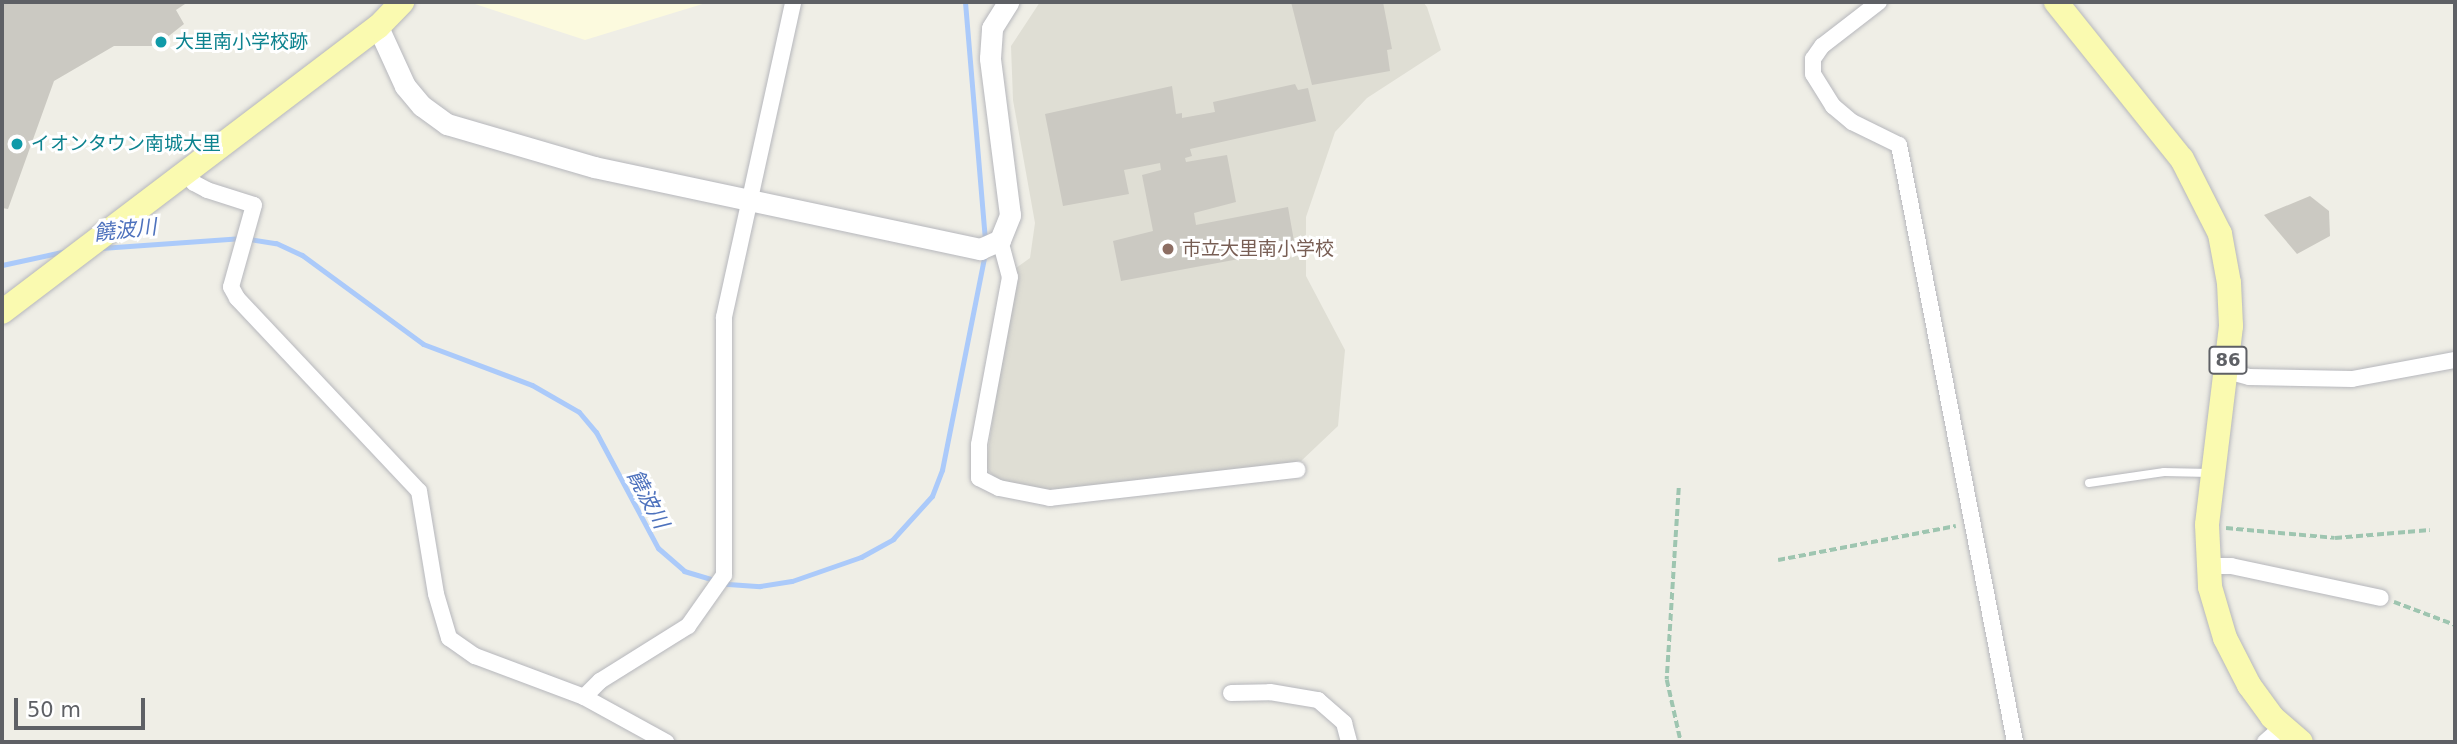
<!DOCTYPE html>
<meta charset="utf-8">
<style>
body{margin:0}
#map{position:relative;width:2457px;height:744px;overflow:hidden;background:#efeee6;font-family:"DejaVu Sans","Noto Sans JP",sans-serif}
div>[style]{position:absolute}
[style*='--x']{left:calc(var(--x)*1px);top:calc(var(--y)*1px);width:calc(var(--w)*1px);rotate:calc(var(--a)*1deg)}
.commercial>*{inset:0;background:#fcfade}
.education>*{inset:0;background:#dfded4}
.stream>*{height:5px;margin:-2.5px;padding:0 2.5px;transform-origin:2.5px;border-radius:2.5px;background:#abcafa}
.building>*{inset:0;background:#cbc9c2}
.path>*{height:3.5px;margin-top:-1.75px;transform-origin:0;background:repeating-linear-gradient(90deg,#9ec5b0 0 7px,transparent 0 10.5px)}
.roads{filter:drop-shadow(0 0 2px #b6b7bc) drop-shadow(0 0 2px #b6b7bc)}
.lane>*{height:8px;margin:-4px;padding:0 4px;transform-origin:4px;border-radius:4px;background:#fff}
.street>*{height:16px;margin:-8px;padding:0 8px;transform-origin:8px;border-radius:8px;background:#fff}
.secondary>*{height:21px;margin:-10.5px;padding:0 10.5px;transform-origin:10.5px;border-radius:10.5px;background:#fff}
.primary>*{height:24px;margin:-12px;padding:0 12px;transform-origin:12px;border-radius:12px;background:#fafab0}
.dots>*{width:19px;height:19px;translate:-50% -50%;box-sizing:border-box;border:4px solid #fff;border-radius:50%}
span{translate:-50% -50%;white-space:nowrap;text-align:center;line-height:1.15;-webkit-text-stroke:6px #fff;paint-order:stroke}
.shield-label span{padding:2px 5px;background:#fff;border:2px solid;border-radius:5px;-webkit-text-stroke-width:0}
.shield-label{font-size:18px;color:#5e6065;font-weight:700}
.culture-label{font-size:19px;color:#0d838f}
.left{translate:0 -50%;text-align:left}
.education-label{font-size:19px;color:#785e54}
.water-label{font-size:21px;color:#4e72bd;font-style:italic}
.frame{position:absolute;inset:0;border:4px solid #5e6065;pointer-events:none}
.scale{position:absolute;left:14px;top:698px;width:131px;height:32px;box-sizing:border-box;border:4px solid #5e6065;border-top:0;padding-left:9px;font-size:21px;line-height:24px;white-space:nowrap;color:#5e6065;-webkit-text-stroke:5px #fff;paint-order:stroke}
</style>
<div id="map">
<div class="commercial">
<i style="clip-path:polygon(469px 2px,709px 2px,585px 40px)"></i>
</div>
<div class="education">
<i style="clip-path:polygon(1040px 2px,1423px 2px,1427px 7px,1441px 50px,1367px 98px,1335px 132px,1306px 217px,1306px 276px,1345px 350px,1338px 426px,1299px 463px,1049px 492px,997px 481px,986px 467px,1013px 270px,1030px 258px,1035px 223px,1013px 100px,1011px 46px)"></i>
</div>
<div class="stream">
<i style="--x:965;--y:2;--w:238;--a:85.2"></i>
<i style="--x:101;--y:248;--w:142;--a:-4"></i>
<i style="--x:243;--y:238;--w:33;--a:9"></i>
<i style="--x:276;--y:243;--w:29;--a:25"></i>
<i style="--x:302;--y:255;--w:150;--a:36.3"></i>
<i style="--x:423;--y:344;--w:116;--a:20.6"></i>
<i style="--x:532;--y:385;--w:54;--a:29.9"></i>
<i style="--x:579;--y:412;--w:26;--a:50"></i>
<i style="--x:596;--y:432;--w:132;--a:61.9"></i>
<i style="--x:658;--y:548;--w:35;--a:41"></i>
<i style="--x:684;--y:571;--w:46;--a:16.5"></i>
<i style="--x:728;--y:584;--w:32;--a:4"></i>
<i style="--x:760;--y:586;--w:32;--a:-9"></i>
<i style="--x:792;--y:581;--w:73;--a:-19.2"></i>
<i style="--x:861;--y:557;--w:37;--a:-29"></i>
<i style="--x:893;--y:539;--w:58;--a:-47.8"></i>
<i style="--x:932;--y:496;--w:28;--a:-69"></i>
<i style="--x:942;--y:470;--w:222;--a:-78.8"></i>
<i style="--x:2;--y:265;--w:66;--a:-12.2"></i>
</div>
<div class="building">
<i style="clip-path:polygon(2px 2px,188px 2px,176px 10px,184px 24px,156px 46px,114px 46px,54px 81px,8px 209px,2px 208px)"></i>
<i style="clip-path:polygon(1291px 2px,1383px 2px,1392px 49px,1387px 50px,1390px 71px,1312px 85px)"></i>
<i style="clip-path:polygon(1295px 84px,1298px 90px,1308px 88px,1316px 121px,1190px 149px,1192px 156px,1185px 158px,1186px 162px,1227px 155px,1236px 202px,1194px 213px,1196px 225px,1288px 207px,1294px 241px,1286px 244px,1287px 250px,1121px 281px,1113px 241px,1153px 231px,1142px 175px,1161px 170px,1160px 163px,1124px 170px,1129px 194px,1063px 206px,1045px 114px,1172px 86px,1176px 114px,1182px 113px,1182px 118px,1215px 112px,1213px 102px)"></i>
<i style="clip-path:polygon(2310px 196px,2329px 211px,2330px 236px,2297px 254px,2264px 215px)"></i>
</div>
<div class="path">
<i style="--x:1679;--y:488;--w:192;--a:93.6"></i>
<i style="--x:1667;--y:680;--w:64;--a:77.3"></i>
<i style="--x:2226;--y:528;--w:109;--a:5.2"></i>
<i style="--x:2335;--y:538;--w:95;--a:-4.8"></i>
<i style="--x:1778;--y:560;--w:181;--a:-10.8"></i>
<i style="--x:2394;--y:602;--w:65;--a:20.7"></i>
</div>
<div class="roads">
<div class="lane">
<i style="--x:2089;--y:483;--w:76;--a:-8.3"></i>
<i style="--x:2164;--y:472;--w:45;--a:1.3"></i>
</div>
<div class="street">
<i style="--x:1879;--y:2;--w:72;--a:142.3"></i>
<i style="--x:1822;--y:46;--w:16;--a:125"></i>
<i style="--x:1813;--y:59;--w:15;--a:90"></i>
<i style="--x:1813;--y:74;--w:38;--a:58"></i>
<i style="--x:1833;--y:106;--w:25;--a:40"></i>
<i style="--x:1852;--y:122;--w:52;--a:26.1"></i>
<i style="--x:1899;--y:145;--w:608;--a:79"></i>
<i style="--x:187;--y:173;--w:12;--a:55"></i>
<i style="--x:194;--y:183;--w:15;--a:28"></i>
<i style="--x:207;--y:190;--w:49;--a:17.7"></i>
<i style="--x:254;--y:205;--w:85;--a:105.7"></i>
<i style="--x:231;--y:287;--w:13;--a:61"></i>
<i style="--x:237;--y:298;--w:265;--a:46.7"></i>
<i style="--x:419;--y:491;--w:104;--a:80.6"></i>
<i style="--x:436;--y:594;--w:46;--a:73.5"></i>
<i style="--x:449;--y:638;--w:32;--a:35"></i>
<i style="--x:475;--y:656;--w:116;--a:20.6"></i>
<i style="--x:584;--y:697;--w:94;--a:28.8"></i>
<i style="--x:1000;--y:240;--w:38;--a:75"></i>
<i style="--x:1010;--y:277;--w:171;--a:100.5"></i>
<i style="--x:979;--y:445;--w:33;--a:90"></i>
<i style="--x:979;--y:478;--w:22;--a:27"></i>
<i style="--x:999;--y:488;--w:52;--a:11.1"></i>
<i style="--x:1050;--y:498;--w:249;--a:-6.5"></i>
<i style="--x:2227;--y:371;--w:23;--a:15"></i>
<i style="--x:2249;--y:377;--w:103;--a:1.1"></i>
<i style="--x:2352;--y:379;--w:105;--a:-10.5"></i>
<i style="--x:2208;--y:566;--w:23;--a:0"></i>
<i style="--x:2231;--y:566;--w:153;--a:12"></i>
<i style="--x:1231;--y:693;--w:39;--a:-1"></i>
<i style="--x:1270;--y:692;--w:49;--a:9.5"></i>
<i style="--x:1318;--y:700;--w:35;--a:41"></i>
<i style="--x:1344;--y:723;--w:20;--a:75"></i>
<i style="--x:584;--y:697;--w:23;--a:-45"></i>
<i style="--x:600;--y:681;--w:104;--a:-32"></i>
<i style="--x:688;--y:626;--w:62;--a:-54.8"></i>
<i style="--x:724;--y:575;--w:258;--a:-90"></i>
<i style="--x:724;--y:317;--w:322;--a:-77.6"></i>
<i style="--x:2265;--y:742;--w:23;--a:-41"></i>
</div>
<div class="secondary">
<i style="--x:378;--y:27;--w:65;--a:65.4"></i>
<i style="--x:405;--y:86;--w:26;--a:50"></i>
<i style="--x:422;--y:106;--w:31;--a:36"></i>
<i style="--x:447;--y:124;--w:153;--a:16.3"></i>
<i style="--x:594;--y:167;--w:395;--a:12"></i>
<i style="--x:980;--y:249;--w:22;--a:-24"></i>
<i style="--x:1000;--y:240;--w:27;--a:-68"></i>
<i style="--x:1010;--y:215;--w:158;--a:-97.3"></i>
<i style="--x:990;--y:58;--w:30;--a:-86"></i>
<i style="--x:992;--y:28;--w:31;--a:-58"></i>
</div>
<div class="primary">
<i style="--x:2056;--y:2;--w:201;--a:51.3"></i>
<i style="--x:2182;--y:159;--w:84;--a:63.1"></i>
<i style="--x:2220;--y:234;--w:50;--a:79.6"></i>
<i style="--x:2229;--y:283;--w:43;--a:87.3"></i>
<i style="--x:2231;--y:326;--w:200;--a:96.9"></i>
<i style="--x:2207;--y:525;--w:62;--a:87.2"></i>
<i style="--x:2210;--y:587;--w:53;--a:73.6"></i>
<i style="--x:2225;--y:638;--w:53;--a:62.9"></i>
<i style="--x:2249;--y:685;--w:39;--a:54"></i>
<i style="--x:2272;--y:717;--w:38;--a:41"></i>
<i style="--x:2;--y:312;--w:472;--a:-37.2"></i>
<i style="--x:378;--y:27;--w:35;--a:-46"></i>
</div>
</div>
<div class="dots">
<i style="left:161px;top:42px;background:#0f9aa8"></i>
<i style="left:17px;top:144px;background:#0f9aa8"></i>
<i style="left:1168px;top:249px;background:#8d6e63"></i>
</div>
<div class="shield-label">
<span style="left:2228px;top:360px">86</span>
</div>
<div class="culture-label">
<span class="left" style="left:175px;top:42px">大里南小学校跡</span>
<span class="left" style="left:31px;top:144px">イオンタウン南城大里</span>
</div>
<div class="education-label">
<span class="left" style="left:1182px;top:249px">市立大里南小学校</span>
</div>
<div class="water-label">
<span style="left:125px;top:230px;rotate:-6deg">饒波川</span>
<span style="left:648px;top:499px;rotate:62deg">饒波川</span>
</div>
<div class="frame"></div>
<div class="scale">50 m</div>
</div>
